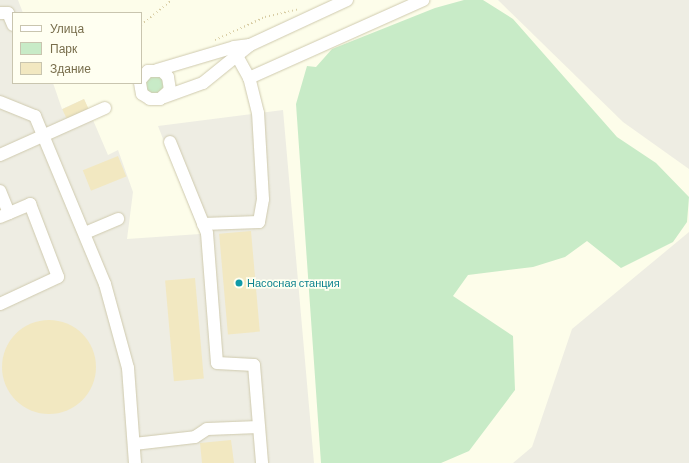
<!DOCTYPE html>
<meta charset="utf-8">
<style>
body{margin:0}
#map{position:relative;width:689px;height:463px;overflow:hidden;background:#fdfdea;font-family:Barlow,sans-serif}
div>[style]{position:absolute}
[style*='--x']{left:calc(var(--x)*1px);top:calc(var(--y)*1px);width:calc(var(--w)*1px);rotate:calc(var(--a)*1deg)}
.industrial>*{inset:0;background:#eeede3}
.green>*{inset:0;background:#c8ebc7}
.building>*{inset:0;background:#f2e8c1;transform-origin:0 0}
.round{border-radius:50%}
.path>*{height:2px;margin-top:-1px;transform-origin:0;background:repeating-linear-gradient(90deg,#d8cda4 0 1px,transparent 0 4px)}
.roads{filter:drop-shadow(0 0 1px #cfcaae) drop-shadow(0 0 1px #cfcaae)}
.minor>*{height:12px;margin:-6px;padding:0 6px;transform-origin:6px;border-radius:6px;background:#fff}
.dots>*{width:11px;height:11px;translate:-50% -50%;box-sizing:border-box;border:2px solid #fffff1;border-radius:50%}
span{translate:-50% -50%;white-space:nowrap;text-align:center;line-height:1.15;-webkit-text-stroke:3.5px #fffff1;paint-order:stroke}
.culture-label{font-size:11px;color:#0d838f}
.left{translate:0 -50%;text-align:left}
.legend{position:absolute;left:12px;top:12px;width:130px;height:72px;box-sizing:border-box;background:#fffff1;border:1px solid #c9c5af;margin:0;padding:5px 7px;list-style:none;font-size:12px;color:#786e4c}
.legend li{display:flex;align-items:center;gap:8px;height:20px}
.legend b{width:20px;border:1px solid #c9c5af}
</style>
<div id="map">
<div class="industrial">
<i style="clip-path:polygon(0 0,18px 0,23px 13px,13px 13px,13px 83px,53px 83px,62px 109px,84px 99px,108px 155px,118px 150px,133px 192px,127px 239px,200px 234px,158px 126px,283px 110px,314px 463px,0 463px)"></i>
<i style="clip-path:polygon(498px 0,689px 0,689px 169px,623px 122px)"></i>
<i style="clip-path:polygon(689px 232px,689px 463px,513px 463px,532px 447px,572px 329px)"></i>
</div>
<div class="green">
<i style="clip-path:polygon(464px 0,483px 0,513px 19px,617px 137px,656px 163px,689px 197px,687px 222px,673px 242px,621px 268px,587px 241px,565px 257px,533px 267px,468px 275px,453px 296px,513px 336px,515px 390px,469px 451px,441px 463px,321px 463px,296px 104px,307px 66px,316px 67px,332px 49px,435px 8px)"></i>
<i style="clip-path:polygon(156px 74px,166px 82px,162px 95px,147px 93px,146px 79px)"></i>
</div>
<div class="building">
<i style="left:84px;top:99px;width:19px;height:24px;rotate:65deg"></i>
<i style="left:118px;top:156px;width:22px;height:38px;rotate:68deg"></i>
<i style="left:251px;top:231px;width:101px;height:32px;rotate:85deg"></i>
<i style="left:195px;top:278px;width:101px;height:30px;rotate:85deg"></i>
<i class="round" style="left:2px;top:320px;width:94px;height:94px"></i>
<i style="clip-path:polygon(231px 440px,234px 463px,202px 463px,200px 443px)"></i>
</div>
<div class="path">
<i style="--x:141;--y:25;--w:40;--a:-39"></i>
<i style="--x:215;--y:40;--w:55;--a:-24.7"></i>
<i style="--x:265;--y:17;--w:35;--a:-13"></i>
</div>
<div class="roads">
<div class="minor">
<i style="--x:0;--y:13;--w:8;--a:0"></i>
<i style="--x:8;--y:13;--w:13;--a:67"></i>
<i style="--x:237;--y:56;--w:25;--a:61"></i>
<i style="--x:249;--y:78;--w:191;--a:-24.1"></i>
<i style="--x:157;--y:70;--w:80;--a:-16.6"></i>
<i style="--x:234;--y:47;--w:16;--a:-7"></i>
<i style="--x:140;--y:83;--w:11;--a:80"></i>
<i style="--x:142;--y:94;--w:9;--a:32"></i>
<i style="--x:150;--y:99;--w:10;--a:0"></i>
<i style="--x:160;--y:99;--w:13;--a:-42"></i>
<i style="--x:170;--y:90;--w:13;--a:-99"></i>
<i style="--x:168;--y:77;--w:8;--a:-135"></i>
<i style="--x:162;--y:71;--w:14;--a:180"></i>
<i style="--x:148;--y:71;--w:11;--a:131"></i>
<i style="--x:164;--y:97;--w:41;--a:-19.7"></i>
<i style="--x:203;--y:83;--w:60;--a:-39"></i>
<i style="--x:250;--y:45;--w:107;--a:-24.9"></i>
<i style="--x:0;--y:102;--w:38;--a:22"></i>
<i style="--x:35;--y:116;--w:182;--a:67.4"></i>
<i style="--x:105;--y:284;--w:87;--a:74.7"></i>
<i style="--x:128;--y:368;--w:95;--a:85.8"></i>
<i style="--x:170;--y:142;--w:98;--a:67.9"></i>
<i style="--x:207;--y:233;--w:130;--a:85.6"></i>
<i style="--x:217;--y:363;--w:37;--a:3"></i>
<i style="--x:254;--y:365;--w:98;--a:85.3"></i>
<i style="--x:0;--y:155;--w:115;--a:-24.1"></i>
<i style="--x:0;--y:191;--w:24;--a:68"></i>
<i style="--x:0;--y:217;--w:33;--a:-23"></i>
<i style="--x:30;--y:204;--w:78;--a:69"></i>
<i style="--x:58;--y:277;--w:64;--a:155"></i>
<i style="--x:203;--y:224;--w:56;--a:-2"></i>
<i style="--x:259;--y:222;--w:23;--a:-80"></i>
<i style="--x:263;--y:199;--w:86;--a:-93.3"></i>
<i style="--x:258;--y:113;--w:36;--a:-104"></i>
<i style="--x:85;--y:233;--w:36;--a:-23"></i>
<i style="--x:134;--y:444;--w:61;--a:-6.5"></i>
<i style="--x:195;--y:437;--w:14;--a:-34"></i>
<i style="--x:207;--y:429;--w:52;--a:-2.2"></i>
</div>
</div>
<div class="dots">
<i style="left:239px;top:283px;background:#0f9aa8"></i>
</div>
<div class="culture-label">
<span class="left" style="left:247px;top:283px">Насосная станция</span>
</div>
<ul class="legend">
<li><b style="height:5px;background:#fff"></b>Улица</li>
<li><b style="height:11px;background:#c8ebc7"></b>Парк</li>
<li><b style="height:11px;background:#f2e8c1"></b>Здание</li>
</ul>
</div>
